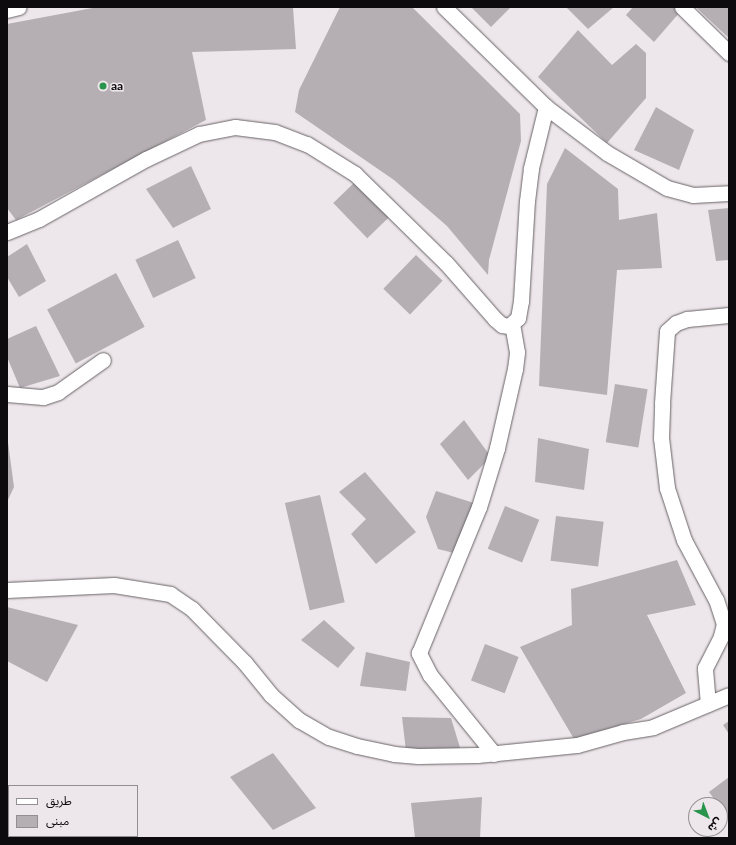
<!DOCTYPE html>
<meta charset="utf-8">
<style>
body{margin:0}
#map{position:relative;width:736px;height:845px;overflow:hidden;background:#ede6ea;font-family:Lato,"Noto Sans Arabic",sans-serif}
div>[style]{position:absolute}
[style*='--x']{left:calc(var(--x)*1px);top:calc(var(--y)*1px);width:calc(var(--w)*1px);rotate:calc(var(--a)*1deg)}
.building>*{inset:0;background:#b5afb3;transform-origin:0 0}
.roads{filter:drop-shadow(0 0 1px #686366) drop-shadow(0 0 1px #686366)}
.street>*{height:15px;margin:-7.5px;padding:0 7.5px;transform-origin:7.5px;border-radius:7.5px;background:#fff}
.dots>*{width:11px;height:11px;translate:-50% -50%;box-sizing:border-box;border:2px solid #ede6ea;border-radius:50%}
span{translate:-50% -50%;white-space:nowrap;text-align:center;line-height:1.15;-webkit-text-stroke:3px #ede6ea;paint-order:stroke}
.poi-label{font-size:12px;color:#0d0b0d;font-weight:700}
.left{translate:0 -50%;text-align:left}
.frame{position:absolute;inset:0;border:8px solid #0d0b0d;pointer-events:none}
.legend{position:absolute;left:8px;top:785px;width:130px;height:52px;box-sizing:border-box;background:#ede6ea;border:1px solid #938e92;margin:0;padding:5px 7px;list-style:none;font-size:12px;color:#0d0b0d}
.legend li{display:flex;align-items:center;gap:8px;height:20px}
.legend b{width:20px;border:1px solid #938e92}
.north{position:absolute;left:688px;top:797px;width:40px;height:40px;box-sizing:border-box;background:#ede6ea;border:1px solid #938e92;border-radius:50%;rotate:138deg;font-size:11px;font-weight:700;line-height:16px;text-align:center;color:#0d0b0d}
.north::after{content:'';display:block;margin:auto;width:14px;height:18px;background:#28944c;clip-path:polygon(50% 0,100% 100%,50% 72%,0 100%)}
</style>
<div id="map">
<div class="building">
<i style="clip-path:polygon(98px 7px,293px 7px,296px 49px,192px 52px,206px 120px,16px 220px,7px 208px,7px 24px)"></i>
<i style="clip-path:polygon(340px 7px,412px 7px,520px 114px,521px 141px,489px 260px,488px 275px,447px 226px,394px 180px,295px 112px,299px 90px)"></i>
<i style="clip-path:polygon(471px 7px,511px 7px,491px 27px)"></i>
<i style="clip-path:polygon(566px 7px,614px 7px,588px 29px)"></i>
<i style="clip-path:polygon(633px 7px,675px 7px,680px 12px,654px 42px,626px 15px)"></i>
<i style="clip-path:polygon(696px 7px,729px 7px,729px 38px,702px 13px)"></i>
<i style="clip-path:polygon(578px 30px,612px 65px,636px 44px,646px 53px,646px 98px,607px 143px,538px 77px)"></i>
<i style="clip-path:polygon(656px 107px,694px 130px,679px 170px,634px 150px)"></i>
<i style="clip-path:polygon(565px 148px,618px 189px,619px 220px,657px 213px,662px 268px,617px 270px,607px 395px,539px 386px,547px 184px)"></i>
<i style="clip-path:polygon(191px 166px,211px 209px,173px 228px,146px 189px)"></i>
<i style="left:357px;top:180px;width:49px;height:33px;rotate:46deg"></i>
<i style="clip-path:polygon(729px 208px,729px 260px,716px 261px,708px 210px)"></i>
<i style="left:178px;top:240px;width:42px;height:47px;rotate:65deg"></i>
<i style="clip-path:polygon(27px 244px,46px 281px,19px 297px,7px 277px,7px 257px)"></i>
<i style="left:416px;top:255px;width:37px;height:47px;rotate:44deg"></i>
<i style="left:116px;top:273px;width:61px;height:78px;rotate:62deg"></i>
<i style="clip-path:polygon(36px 326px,60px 376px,20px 388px,7px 357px,7px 339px)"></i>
<i style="left:615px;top:384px;width:33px;height:59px;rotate:9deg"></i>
<i style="clip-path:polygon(464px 420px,491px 457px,468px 480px,440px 444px)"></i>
<i style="clip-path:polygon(7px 435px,14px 487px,7px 502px)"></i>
<i style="clip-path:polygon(538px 438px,589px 449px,584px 490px,535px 482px)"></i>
<i style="clip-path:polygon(365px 472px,416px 532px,376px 564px,351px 534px,366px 519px,339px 492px)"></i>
<i style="clip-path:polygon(436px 491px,474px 503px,454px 553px,438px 549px,426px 517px)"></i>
<i style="left:320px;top:495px;width:110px;height:36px;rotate:77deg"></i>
<i style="left:505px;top:506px;width:37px;height:46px;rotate:22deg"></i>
<i style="left:556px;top:516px;width:48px;height:45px;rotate:7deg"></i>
<i style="clip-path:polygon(677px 560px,696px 605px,647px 615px,686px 693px,641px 719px,574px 739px,520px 647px,572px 625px,571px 589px)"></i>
<i style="clip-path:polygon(7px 607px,78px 625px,47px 682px,7px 661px)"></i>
<i style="clip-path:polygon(324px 620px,355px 648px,338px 668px,301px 640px)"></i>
<i style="left:485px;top:644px;width:36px;height:39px;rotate:21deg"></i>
<i style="clip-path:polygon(366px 652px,410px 662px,406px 691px,360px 686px)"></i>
<i style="clip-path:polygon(402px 717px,451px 718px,461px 751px,406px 751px)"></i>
<i style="clip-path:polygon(729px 721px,729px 734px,723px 725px)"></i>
<i style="clip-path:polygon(273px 753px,316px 808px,273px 830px,230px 777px)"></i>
<i style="clip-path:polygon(729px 777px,729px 819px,709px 792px)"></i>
<i style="clip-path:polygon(482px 797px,480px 838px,415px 838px,411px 803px)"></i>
</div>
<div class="roads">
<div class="street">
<i style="--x:444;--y:7;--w:143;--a:44.4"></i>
<i style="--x:546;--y:107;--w:76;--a:37"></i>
<i style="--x:607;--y:153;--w:69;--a:30.3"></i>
<i style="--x:667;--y:188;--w:27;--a:15"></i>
<i style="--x:693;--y:195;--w:36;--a:-3"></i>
<i style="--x:682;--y:7;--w:66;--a:44.4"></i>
<i style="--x:7;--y:10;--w:12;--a:-14"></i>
<i style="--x:7;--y:232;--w:35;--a:-22"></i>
<i style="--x:39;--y:219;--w:123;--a:-29.3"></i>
<i style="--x:146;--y:159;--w:59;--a:-25.3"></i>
<i style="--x:199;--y:134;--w:37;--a:-11"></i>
<i style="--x:235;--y:127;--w:40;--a:7.1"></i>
<i style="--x:275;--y:132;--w:34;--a:21"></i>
<i style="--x:307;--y:144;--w:57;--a:32"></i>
<i style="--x:355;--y:174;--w:127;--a:44.4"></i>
<i style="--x:446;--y:263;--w:74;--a:48.8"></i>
<i style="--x:495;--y:319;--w:9;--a:41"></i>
<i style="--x:502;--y:325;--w:7;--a:8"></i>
<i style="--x:509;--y:326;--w:12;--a:-42"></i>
<i style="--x:518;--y:318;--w:17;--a:-80"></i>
<i style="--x:521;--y:301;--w:100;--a:-86.6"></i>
<i style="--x:527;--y:201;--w:33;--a:-83"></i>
<i style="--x:531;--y:168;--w:63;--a:-76.2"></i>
<i style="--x:7;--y:394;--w:36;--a:5"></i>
<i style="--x:43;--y:397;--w:16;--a:-18"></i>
<i style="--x:58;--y:392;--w:55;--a:-35.4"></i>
<i style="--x:7;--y:590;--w:107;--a:-2.7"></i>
<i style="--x:114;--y:585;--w:57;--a:9.1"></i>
<i style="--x:170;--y:594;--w:27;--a:34"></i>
<i style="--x:192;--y:609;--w:76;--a:45.5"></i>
<i style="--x:245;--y:663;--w:41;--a:50.9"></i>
<i style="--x:271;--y:695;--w:38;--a:42"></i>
<i style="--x:299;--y:720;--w:34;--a:30"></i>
<i style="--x:329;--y:737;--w:29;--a:18"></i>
<i style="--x:357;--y:746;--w:38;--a:12"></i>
<i style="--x:394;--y:754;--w:24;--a:5"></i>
<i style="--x:418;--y:756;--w:59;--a:-1"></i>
<i style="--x:477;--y:755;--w:100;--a:-5.7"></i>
<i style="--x:577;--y:745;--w:48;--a:-15.8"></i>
<i style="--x:623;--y:732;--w:30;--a:-9"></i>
<i style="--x:653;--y:727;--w:82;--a:-22.8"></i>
<i style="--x:708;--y:704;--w:36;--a:-95"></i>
<i style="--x:705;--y:668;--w:36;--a:-63"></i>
<i style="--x:721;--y:636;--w:12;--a:-76"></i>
<i style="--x:724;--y:624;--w:25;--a:-108"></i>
<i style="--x:716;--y:600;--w:68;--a:-118.1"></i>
<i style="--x:684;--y:540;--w:55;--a:-108.1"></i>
<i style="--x:667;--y:488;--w:50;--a:-96.8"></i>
<i style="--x:661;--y:438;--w:35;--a:-88"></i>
<i style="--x:662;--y:403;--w:72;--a:-86"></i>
<i style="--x:667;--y:331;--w:12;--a:-42"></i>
<i style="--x:676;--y:323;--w:12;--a:-20"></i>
<i style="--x:687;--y:319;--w:42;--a:-5.4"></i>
<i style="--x:494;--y:754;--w:102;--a:-129"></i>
<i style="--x:430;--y:675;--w:25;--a:-117"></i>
<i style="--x:419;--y:653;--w:158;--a:-67.7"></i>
<i style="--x:479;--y:507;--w:62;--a:-73"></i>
<i style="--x:497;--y:448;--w:81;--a:-77.2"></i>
<i style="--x:515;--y:369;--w:17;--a:-83"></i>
<i style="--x:517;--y:352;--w:27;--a:-100"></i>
</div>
</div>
<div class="dots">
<i style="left:103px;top:86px;background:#28944c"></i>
</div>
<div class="poi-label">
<span class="left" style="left:111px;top:86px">aa</span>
</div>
<div class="frame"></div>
<ul class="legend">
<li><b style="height:5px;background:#fff"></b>طريق</li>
<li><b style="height:11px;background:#b5afb3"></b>مبنى</li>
</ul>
<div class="north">ش</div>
</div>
